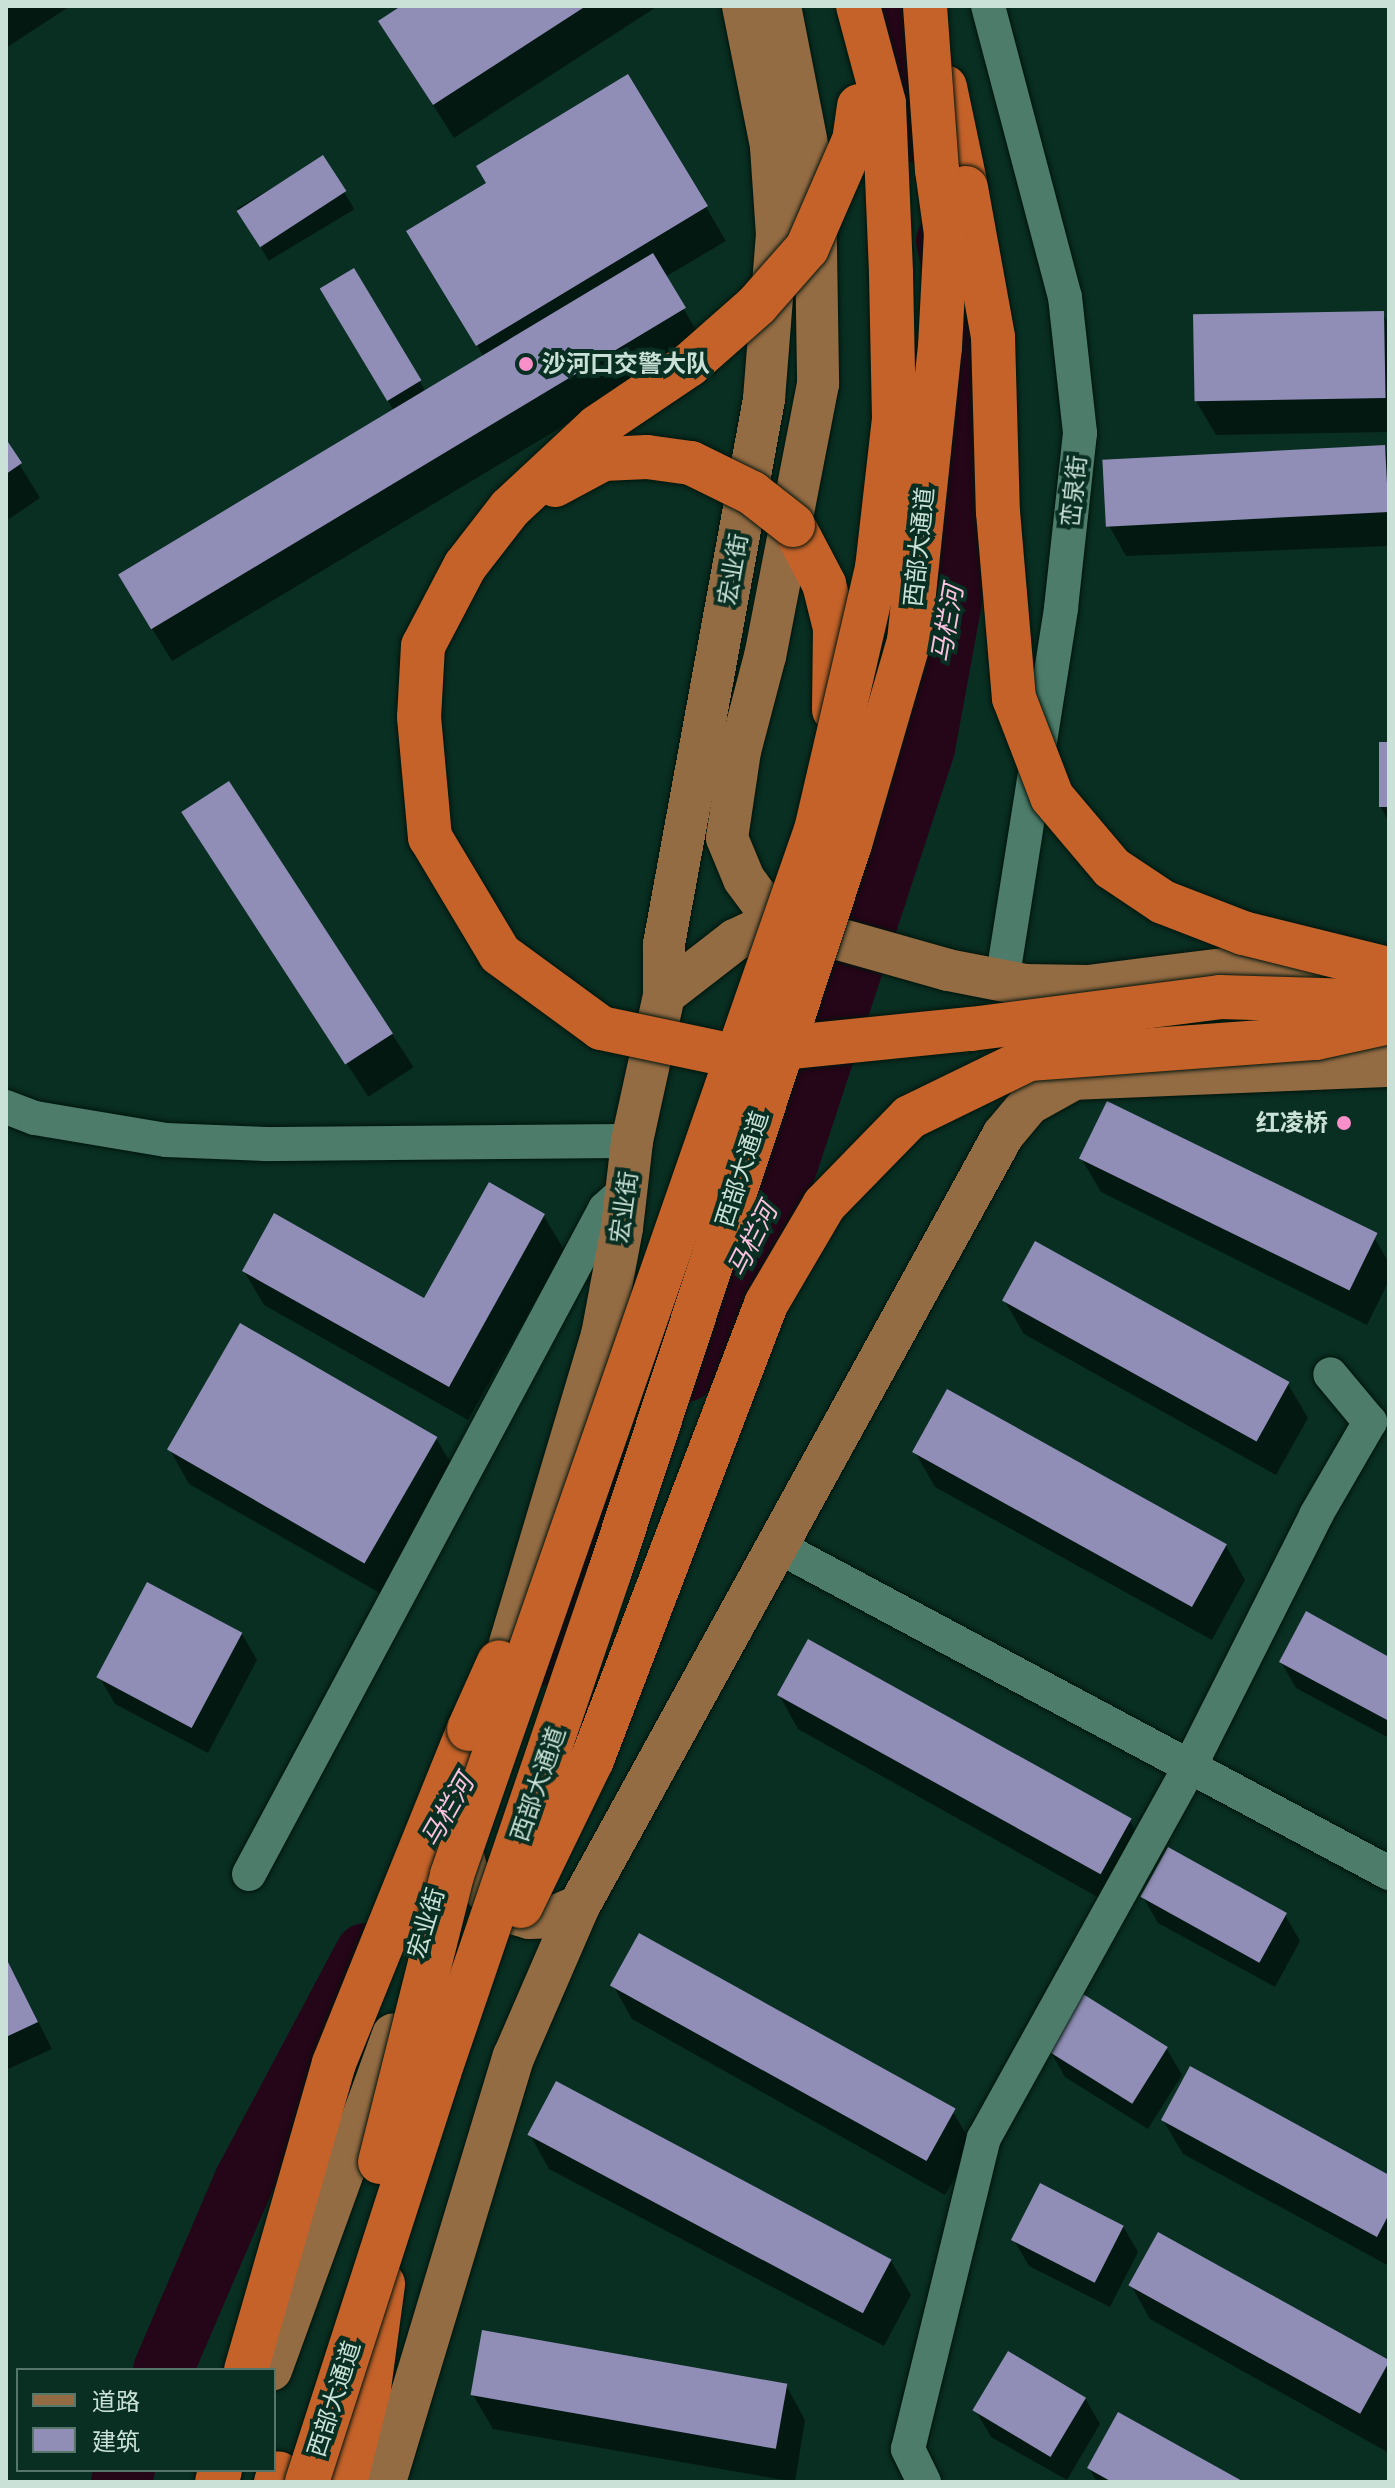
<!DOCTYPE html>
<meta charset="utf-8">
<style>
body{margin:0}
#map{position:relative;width:1395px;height:2488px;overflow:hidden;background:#092e22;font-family:Jost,"Noto Sans SC",sans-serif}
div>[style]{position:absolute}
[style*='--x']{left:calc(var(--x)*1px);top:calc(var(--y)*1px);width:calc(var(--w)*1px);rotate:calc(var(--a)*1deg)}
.shadow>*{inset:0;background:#0007;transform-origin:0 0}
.river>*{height:60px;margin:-30px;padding:0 30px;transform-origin:30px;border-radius:30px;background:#250518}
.building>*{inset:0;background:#908db6;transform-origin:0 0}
.roads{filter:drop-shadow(0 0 2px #00150c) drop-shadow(0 0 2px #00150c)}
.minor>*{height:34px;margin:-17px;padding:0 17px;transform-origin:17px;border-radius:17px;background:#4d7c6a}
.major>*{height:42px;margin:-21px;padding:0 21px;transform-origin:21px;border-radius:21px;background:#946c44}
.highway>*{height:44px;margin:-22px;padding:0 22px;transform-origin:22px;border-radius:22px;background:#c4622a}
.bridges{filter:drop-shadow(0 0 2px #00150c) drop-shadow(0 0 2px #00150c)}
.highway-bridge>*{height:44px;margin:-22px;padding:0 22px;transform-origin:22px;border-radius:22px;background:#c4622a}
.dots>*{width:22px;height:22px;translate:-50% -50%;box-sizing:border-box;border:4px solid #092e22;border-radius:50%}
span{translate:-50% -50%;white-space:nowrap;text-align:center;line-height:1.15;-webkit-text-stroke:8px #092e22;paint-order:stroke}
.poi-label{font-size:24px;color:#c9e1d6;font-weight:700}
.left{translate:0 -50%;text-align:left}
.right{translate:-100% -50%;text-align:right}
.street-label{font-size:24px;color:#c9e1d6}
.water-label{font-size:26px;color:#fbc2df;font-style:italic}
.frame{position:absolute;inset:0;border:8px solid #c9e1d6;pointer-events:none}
.legend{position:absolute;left:16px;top:2368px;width:260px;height:104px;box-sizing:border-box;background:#092e22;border:2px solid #56766a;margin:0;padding:10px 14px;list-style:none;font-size:24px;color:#c9e1d6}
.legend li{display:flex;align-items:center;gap:16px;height:40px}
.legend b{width:40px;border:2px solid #56766a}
</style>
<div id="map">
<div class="shadow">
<i style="clip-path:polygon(6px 6px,66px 6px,67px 8px,6px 48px)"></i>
<i style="clip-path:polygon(404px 6px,658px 6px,454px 138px,380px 22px)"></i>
<i style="left:323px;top:157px;width:61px;height:100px;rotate:59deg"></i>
<i style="clip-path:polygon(706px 207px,726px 241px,665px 277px,703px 342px,172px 661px,140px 609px,394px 411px,322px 289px,353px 270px,426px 392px,484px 357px,429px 266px)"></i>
<i style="clip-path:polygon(1383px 313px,1389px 325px,1389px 432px,1216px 435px,1196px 401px)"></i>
<i style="clip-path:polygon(6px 442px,40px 498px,6px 521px)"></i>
<i style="clip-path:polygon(1384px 448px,1389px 457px,1389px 546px,1126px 556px,1107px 522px)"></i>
<i style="clip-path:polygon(1389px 744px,1389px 822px,1380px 806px)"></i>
<i style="left:229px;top:783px;width:339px;height:54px;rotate:57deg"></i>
<i style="clip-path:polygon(1081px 1158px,1374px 1237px,1389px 1263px,1389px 1281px,1367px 1325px,1101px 1192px)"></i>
<i style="clip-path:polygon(489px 1185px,544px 1216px,564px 1250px,468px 1420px,264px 1305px,244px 1271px,425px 1300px)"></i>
<i style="clip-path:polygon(1004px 1300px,1288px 1384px,1308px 1418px,1276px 1475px,1024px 1334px)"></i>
<i style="clip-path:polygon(436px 1438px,456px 1472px,385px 1596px,189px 1484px,170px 1450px)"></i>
<i style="clip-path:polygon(915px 1452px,1226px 1546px,1245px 1580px,1212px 1640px,935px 1487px)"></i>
<i style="clip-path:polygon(242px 1634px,257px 1660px,208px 1753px,115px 1704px,100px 1678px)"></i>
<i style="clip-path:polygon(1389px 1659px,1389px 1738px,1296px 1688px,1281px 1662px)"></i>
<i style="clip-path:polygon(779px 1695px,1130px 1821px,1149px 1855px,1119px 1909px,798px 1729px)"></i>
<i style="clip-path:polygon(1143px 1897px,1285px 1915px,1300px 1941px,1275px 1987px,1158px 1923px)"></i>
<i style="clip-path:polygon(6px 1958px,52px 2049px,6px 2070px)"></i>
<i style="clip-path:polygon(613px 1985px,953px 2112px,973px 2146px,945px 2195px,632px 2019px)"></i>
<i style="clip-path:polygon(1167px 2049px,1182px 2075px,1148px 2129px,1065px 2077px,1050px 2051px)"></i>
<i style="clip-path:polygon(557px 2084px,891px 2261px,911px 2295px,884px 2346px,549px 2169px,530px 2135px)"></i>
<i style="clip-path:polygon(1163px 2120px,1389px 2177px,1389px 2266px,1183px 2154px)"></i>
<i style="clip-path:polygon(1123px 2226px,1138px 2252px,1110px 2307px,1029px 2266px,1014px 2240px)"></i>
<i style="clip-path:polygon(1131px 2285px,1389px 2364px,1389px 2453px,1150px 2319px)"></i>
<i style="clip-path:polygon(786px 2385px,805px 2420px,795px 2482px,493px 2429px,473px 2395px)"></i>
<i style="clip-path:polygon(1085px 2398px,1100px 2424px,1067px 2480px,991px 2437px,976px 2411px)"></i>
<i style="clip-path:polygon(1089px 2468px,1240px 2482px,1097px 2482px)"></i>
</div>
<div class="river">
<i style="--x:892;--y:6;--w:133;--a:76.1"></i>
<i style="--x:686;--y:1372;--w:209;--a:-62.9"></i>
<i style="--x:781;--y:1186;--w:461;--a:-71.8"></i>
<i style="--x:925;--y:748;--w:250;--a:-79.6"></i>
<i style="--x:970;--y:502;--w:157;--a:-90.4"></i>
<i style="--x:969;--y:345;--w:107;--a:-102.4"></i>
<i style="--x:538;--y:1656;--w:201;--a:-62.4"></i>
<i style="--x:163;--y:2370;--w:206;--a:-66.8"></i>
<i style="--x:244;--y:2181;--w:258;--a:-62"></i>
<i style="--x:121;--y:2482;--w:13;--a:-72"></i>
</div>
<div class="building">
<i style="clip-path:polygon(401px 6px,586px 6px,433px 105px,378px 21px)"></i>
<i style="clip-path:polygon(628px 74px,708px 206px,476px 346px,406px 231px,486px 183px,476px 166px)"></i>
<i style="left:323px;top:155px;width:43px;height:103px;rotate:57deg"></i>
<i style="left:653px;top:253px;width:64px;height:624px;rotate:59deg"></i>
<i style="left:354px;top:268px;width:131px;height:40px;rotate:59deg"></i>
<i style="left:1384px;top:311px;width:87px;height:191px;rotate:89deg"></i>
<i style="clip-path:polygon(6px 439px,22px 463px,6px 474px)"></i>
<i style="left:1385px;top:445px;width:67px;height:283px;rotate:87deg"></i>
<i style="left:1379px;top:742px;width:10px;height:65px"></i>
<i style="left:229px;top:781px;width:301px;height:57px;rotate:57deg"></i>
<i style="left:1107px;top:1101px;width:301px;height:64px;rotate:26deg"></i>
<i style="clip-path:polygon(489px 1182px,545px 1214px,449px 1387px,242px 1271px,274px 1213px,424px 1298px)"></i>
<i style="left:1035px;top:1241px;width:291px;height:68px;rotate:29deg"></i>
<i style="left:240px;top:1323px;width:228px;height:146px;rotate:30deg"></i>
<i style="left:947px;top:1389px;width:320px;height:72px;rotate:29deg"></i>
<i style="left:147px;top:1582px;width:108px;height:108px;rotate:28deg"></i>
<i style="clip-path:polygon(1306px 1611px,1389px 1657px,1389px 1721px,1279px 1662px)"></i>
<i style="left:808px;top:1639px;width:370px;height:64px;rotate:29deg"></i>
<i style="left:1168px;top:1847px;width:136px;height:57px;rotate:29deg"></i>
<i style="left:639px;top:1933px;width:362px;height:60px;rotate:29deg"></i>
<i style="clip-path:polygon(6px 1958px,38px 2022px,6px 2037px)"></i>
<i style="left:1083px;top:1994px;width:100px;height:67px;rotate:32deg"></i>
<i style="clip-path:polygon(1190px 2066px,1389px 2175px,1389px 2214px,1377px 2237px,1161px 2120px)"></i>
<i style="left:556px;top:2081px;width:380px;height:61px;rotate:28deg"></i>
<i style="left:1040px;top:2183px;width:94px;height:64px;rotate:27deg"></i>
<i style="left:1158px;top:2232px;width:265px;height:61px;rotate:29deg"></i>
<i style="left:482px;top:2330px;width:310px;height:66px;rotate:10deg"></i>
<i style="left:1008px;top:2351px;width:91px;height:69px;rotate:31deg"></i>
<i style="clip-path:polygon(1118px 2412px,1244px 2482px,1112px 2482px,1087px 2468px)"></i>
</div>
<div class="roads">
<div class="minor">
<i style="--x:988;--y:6;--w:301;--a:75.2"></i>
<i style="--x:1065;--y:297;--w:137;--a:83.7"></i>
<i style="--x:1080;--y:433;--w:177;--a:96.2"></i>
<i style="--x:1061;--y:609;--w:377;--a:99"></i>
<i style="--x:6;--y:1107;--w:31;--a:21"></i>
<i style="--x:35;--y:1118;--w:133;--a:9.5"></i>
<i style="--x:166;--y:1140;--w:100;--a:2.3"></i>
<i style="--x:266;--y:1144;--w:366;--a:-0.5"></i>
<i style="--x:777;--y:1546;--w:694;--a:28.12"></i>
<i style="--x:249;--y:1874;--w:754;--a:-61.84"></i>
<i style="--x:605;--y:1209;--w:28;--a:-42"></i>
<i style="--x:924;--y:2482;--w:37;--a:-116"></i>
<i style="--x:908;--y:2449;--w:320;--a:-76.3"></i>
<i style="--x:984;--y:2138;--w:425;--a:-61"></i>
<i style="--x:1190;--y:1766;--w:281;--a:-63.3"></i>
<i style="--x:1316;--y:1515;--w:108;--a:-59.9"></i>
<i style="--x:1370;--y:1422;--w:62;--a:-129.8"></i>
</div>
<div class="major">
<i style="--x:780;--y:6;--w:182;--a:78.9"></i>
<i style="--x:815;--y:185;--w:199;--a:89.1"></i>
<i style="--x:818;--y:384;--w:277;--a:101"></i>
<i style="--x:765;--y:656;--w:98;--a:104.7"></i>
<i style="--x:740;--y:751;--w:88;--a:98.5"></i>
<i style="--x:727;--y:838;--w:44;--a:67.5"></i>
<i style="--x:744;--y:879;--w:52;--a:53.6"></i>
<i style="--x:775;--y:921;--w:180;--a:15.8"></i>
<i style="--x:948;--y:970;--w:78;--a:11"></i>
<i style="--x:1025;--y:985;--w:63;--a:0.9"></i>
<i style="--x:1088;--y:986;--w:242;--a:-7.1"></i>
<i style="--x:664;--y:995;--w:90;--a:-37.8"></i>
<i style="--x:735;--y:940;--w:44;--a:-25.4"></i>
<i style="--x:497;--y:1687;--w:367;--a:-73.4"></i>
<i style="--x:602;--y:1335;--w:109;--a:-79.4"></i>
<i style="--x:622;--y:1228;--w:88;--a:-83.4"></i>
<i style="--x:632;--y:1141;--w:149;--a:-77.6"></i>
<i style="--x:664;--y:995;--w:51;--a:-90"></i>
<i style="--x:664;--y:944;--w:554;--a:-79.6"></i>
<i style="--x:764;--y:399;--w:165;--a:-85.5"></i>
<i style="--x:777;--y:235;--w:89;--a:-93.9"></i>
<i style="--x:771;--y:146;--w:143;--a:-101.3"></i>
<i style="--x:456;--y:1826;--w:47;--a:76.6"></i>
<i style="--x:467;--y:1872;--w:54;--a:45.7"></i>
<i style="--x:505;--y:1911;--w:25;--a:16"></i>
<i style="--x:529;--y:1918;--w:24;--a:-2"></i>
<i style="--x:553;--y:1917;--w:28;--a:-23"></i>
<i style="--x:271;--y:2370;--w:357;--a:-70"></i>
<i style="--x:385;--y:2482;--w:445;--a:-73.2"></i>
<i style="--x:514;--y:2056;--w:163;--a:-66.6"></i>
<i style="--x:579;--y:1906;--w:880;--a:-61.19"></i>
<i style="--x:1003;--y:1135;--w:40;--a:-50"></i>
<i style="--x:1029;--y:1104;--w:51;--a:-29.1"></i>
<i style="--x:1074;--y:1079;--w:315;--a:-2.4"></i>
</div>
<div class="highway">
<i style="--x:945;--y:87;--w:97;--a:78.1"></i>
<i style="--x:793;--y:525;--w:67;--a:62.3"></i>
<i style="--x:824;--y:584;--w:45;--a:76"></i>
<i style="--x:835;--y:628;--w:82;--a:90.7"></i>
<i style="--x:246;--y:2370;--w:319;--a:-74"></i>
<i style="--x:334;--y:2063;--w:360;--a:-68"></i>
<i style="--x:217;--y:2482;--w:12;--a:-76"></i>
<i style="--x:276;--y:2482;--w:9;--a:-72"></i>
<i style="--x:345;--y:2482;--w:97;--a:-75.7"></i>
<i style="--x:369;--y:2388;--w:105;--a:-82.3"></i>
</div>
</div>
<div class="bridges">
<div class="highway-bridge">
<i style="--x:859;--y:106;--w:34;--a:98"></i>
<i style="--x:854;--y:140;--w:118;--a:113.5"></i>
<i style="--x:807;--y:248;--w:76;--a:131.3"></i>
<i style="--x:757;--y:305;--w:91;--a:138.6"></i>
<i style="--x:689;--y:365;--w:111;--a:146"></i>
<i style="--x:597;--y:427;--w:119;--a:137"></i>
<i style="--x:510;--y:508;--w:73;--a:127.8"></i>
<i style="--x:465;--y:566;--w:90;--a:117.7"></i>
<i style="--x:423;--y:646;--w:71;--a:93.2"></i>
<i style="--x:419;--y:717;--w:121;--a:84.8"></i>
<i style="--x:430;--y:837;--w:136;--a:59.1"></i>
<i style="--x:500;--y:954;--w:125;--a:36.2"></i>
<i style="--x:601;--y:1028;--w:126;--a:11.9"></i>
<i style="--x:724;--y:1054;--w:248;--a:-5.8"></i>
<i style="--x:971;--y:1029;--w:251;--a:-7.3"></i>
<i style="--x:1220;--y:997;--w:169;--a:1.7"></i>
<i style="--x:966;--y:188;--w:151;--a:79.7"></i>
<i style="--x:993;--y:337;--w:175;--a:88.4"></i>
<i style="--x:998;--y:512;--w:187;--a:85.1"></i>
<i style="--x:1014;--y:698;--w:106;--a:69"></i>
<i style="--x:1052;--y:797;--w:93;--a:49.8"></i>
<i style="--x:1112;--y:868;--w:61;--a:33.7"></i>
<i style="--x:1163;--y:902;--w:86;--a:21.2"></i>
<i style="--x:1243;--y:933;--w:150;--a:13.9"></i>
<i style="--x:555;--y:485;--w:55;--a:-28.4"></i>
<i style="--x:603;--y:459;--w:44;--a:-2.6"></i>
<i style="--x:647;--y:457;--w:44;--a:7.8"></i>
<i style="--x:691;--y:463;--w:68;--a:26.2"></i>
<i style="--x:752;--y:493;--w:52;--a:38"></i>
<i style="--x:469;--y:1729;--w:73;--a:-65.9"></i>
<i style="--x:521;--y:1906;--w:162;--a:-64.1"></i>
<i style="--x:592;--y:1760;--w:488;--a:-69.1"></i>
<i style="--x:766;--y:1304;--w:115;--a:-59.6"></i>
<i style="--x:824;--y:1205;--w:123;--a:-45.7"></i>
<i style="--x:910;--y:1117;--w:132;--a:-26"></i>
<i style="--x:1029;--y:1059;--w:288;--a:-4.2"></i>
<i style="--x:1316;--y:1038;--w:75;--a:-12.4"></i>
<i style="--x:380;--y:2162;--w:296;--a:-75.9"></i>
<i style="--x:452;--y:1875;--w:1107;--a:-70.8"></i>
<i style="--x:816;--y:830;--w:269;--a:-76.9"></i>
<i style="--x:877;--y:568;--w:151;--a:-83.5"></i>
<i style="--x:894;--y:418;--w:146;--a:-91.2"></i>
<i style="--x:891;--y:272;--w:169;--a:-92.4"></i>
<i style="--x:884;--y:103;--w:100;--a:-105"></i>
<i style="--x:307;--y:2482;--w:430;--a:-72.1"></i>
<i style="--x:439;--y:2073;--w:527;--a:-71.19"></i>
<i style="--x:609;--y:1574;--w:769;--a:-71.73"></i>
<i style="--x:850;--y:844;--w:211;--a:-73.8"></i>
<i style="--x:909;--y:641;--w:296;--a:-84"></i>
<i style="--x:940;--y:347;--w:113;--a:-87"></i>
<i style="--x:946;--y:234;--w:65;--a:-98"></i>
<i style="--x:937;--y:170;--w:164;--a:-94.2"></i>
</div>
</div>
<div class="dots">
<i style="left:526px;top:364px;background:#f98fc9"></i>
<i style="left:1344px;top:1123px;background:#f98fc9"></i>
</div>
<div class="poi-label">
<span class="left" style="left:542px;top:364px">沙河口交警大队</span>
<span class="right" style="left:1328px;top:1123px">红凌桥</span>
</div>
<div class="street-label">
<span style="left:1074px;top:491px;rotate:-84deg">峦泉街</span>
<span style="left:919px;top:547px;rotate:-84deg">西部大通道</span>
<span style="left:733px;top:569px;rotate:-80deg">宏业街</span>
<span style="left:742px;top:1169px;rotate:-72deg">西部大通道</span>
<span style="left:624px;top:1207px;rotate:-82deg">宏业街</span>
<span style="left:538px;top:1784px;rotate:-71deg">西部大通道</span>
<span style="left:426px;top:1923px;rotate:-73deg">宏业街</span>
<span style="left:334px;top:2399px;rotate:-72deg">西部大通道</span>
</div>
<div class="water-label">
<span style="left:948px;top:624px;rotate:-80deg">马栏河</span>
<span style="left:753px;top:1240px;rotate:-63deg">马栏河</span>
<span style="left:448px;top:1811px;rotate:-60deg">马栏河</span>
</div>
<div class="frame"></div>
<ul class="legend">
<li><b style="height:10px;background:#946c44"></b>道路</li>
<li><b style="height:22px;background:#908db6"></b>建筑</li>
</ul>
</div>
